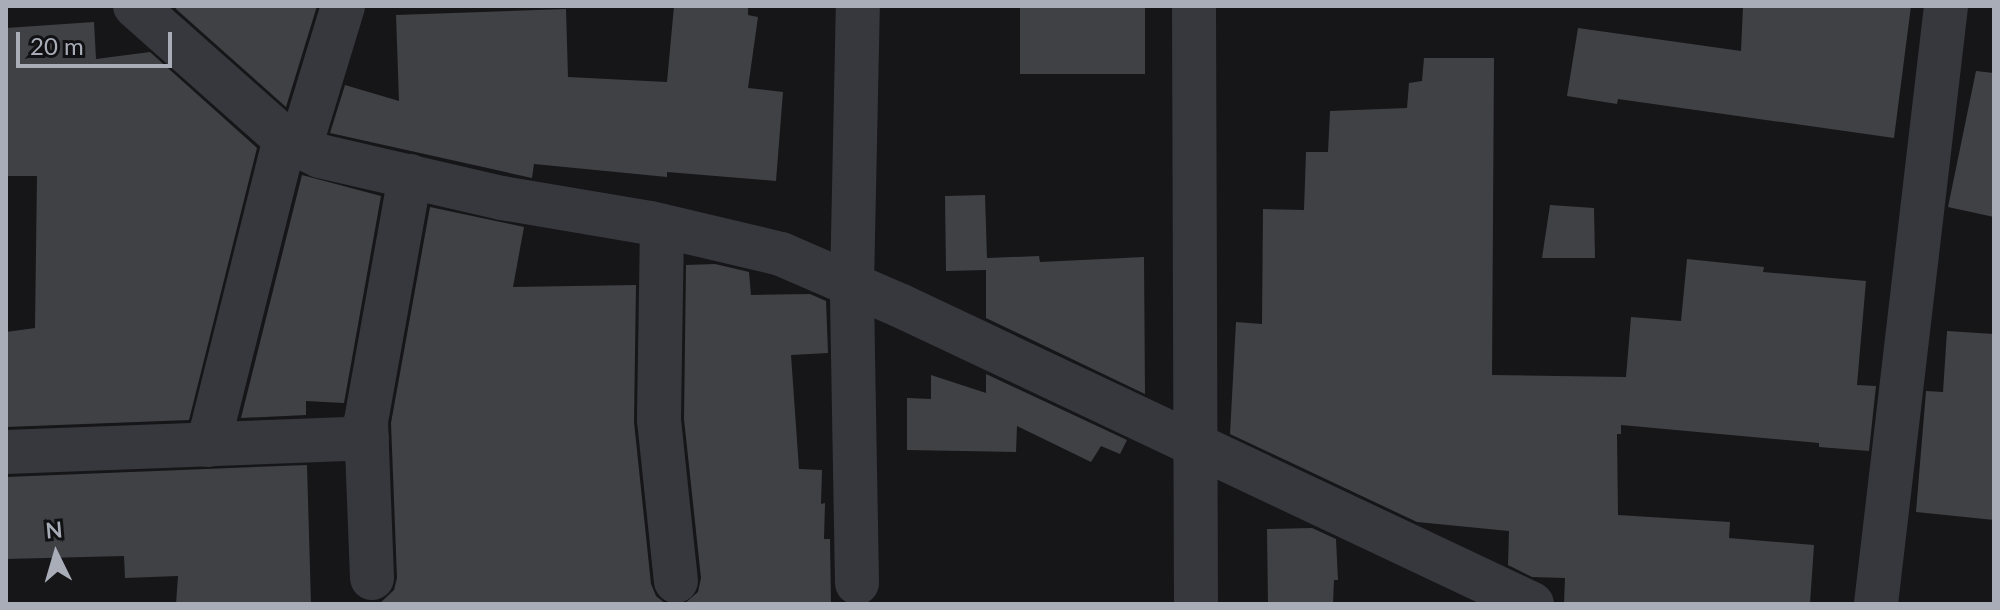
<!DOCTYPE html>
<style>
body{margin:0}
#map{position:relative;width:2000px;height:610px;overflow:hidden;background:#161618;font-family:Lato,sans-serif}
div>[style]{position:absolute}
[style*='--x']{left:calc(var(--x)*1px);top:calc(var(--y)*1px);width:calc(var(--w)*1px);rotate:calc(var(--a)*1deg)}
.building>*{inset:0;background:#404145;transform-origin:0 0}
.minor>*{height:44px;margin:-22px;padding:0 22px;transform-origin:22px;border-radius:22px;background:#37383d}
span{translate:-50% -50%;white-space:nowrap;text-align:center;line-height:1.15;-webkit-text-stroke:6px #111113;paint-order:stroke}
.frame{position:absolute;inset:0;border:8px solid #a8adb8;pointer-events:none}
.north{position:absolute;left:16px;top:514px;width:80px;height:80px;-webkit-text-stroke:6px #111113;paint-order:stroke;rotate:355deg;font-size:22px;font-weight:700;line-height:32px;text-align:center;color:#a8adb8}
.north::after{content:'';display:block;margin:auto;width:28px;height:36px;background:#a8adb8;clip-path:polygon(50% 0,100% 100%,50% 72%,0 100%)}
.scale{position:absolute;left:16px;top:32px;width:156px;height:36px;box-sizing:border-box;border:4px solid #a8adb8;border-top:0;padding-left:10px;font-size:24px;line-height:28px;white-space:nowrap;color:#a8adb8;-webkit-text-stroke:6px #111113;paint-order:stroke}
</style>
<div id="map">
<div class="building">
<i style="clip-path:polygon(177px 6px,317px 6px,286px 107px,176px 9px)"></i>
<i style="clip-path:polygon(674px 6px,748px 6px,748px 15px,758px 17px,748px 88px,783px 92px,776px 181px,667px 172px,667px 177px,534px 164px,532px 178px,330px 133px,345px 85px,399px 101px,396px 15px,566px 9px,568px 77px,667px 82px)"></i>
<i style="left:1020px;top:6px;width:125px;height:68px"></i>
<i style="clip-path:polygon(1743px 6px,1911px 6px,1894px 138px,1618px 99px,1617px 104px,1567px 96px,1578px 28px,1741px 51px)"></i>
<i style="clip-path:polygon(94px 22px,96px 59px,150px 52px,257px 148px,189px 420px,6px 427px,6px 332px,35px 328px,37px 176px,6px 176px,6px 28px)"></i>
<i style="clip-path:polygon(1424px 58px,1494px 58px,1492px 375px,1626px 377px,1631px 317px,1681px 321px,1687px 259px,1764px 267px,1763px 272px,1866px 281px,1857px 385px,1876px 386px,1869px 451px,1819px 447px,1819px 443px,1621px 425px,1621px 434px,1617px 434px,1618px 515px,1730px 522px,1729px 538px,1814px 545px,1810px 604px,1564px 604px,1565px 578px,1532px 577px,1508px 565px,1509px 531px,1417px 522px,1230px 434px,1236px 322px,1262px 324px,1263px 209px,1304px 210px,1306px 152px,1328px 152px,1330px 111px,1407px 108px,1409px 83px,1422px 81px)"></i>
<i style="clip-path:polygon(1976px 71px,1994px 73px,1994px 217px,1948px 207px)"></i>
<i style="clip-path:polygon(302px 175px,381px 196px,344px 403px,306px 401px,306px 415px,241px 418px)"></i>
<i style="clip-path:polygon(985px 195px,987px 258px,1039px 256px,1040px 262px,1144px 257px,1145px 394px,986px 318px,986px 270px,946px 271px,945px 196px)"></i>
<i style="clip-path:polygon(1550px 205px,1594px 208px,1595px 258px,1542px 258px)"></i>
<i style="clip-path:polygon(430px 207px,524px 227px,513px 287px,636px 285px,634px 422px,651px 584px,656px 596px,666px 604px,379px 604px,394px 590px,397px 578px,391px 423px)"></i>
<i style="clip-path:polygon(715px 264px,749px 272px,751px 295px,810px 294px,826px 301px,828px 353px,791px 355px,799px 469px,822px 470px,821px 504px,825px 503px,824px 539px,830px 539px,831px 604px,684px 604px,698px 592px,701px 578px,684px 419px,686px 265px)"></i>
<i style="clip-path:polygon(1947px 331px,1994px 334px,1994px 520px,1916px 512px,1926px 391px,1943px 392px)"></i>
<i style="clip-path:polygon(986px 374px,1127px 440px,1120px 454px,1101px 446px,1091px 462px,1017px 426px,1016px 452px,907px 450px,907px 398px,931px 399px,931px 375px,986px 393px)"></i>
<i style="clip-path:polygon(307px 465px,311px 604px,176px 604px,178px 576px,125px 578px,124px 556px,6px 559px,6px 477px)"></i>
<i style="clip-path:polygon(1312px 528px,1336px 539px,1338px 580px,1334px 580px,1333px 604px,1268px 604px,1267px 529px)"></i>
</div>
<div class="minor">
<i style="--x:135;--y:6;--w:200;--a:41.6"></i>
<i style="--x:285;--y:139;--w:39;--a:26"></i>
<i style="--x:320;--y:156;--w:187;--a:13"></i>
<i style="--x:502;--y:198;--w:150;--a:9.6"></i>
<i style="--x:650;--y:223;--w:135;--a:13.3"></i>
<i style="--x:781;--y:254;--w:129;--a:23.4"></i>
<i style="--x:899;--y:305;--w:700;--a:25.28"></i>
<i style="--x:1194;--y:6;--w:598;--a:89.81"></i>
<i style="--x:300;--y:147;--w:147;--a:-73"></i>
<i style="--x:662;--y:226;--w:194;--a:90.9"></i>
<i style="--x:659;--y:420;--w:162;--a:84"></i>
<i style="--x:208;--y:445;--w:316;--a:-75.9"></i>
<i style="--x:6;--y:452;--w:361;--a:-2.2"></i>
<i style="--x:372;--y:578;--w:157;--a:-92.2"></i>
<i style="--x:366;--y:421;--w:249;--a:-79.8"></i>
<i style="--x:857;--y:583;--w:298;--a:-91"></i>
<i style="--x:852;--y:285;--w:279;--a:-88.8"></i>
<i style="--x:1876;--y:604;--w:602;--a:-83.32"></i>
</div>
<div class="frame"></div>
<div class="north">N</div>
<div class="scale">20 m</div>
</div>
